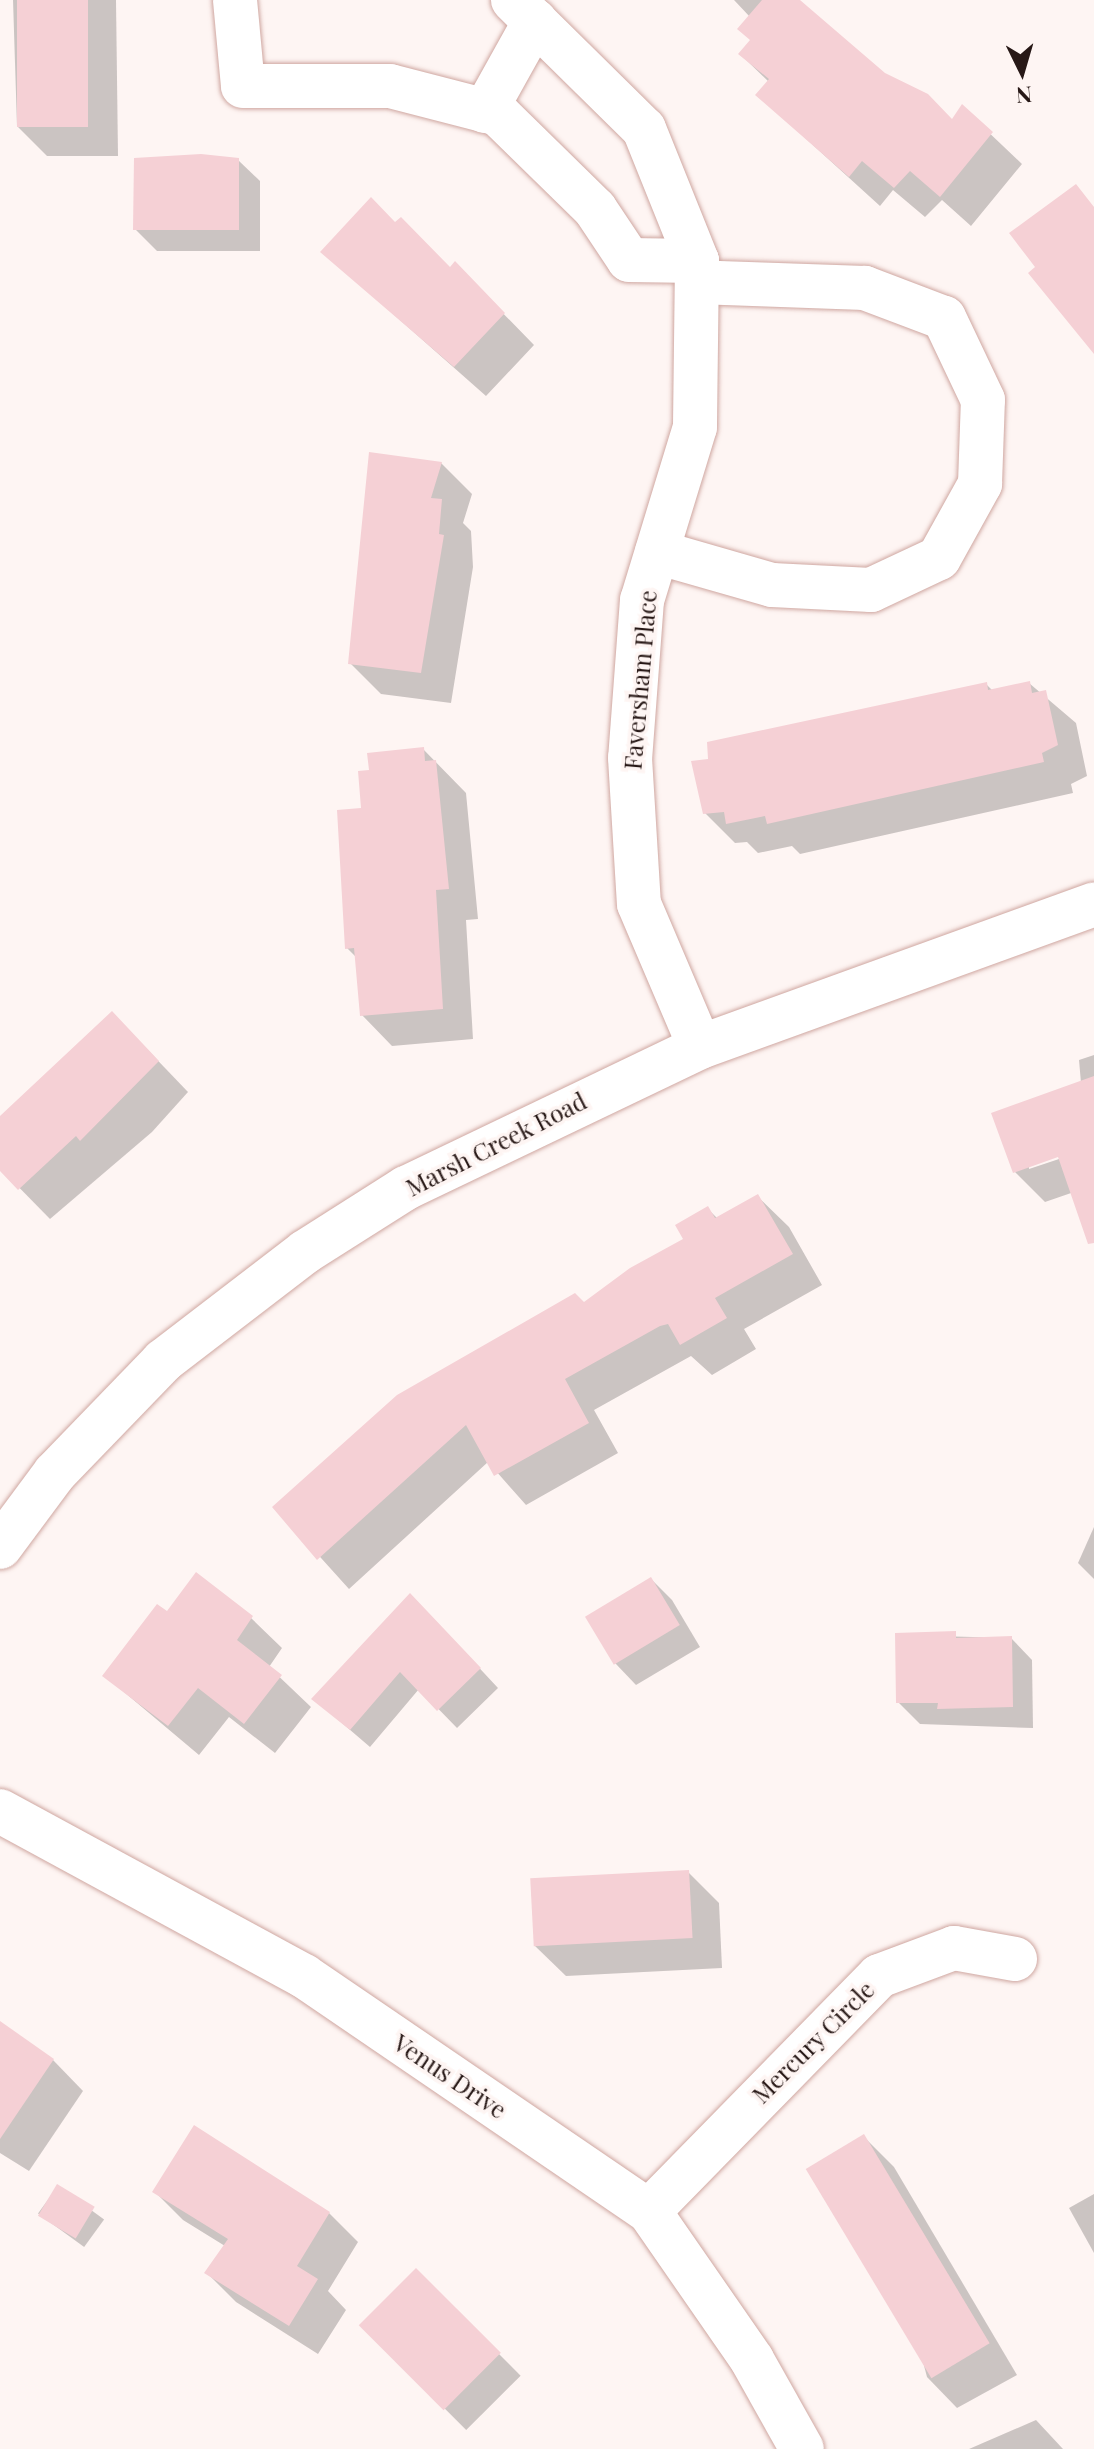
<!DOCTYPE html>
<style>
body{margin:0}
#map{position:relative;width:1094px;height:2449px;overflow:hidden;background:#fef5f3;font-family:"Playfair Display",serif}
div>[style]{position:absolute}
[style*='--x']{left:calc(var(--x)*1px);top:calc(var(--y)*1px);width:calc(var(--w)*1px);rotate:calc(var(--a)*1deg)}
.shadow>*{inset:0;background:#0003;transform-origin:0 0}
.building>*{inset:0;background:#f5d0d5;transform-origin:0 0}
.roads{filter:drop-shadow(0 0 2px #cfa7a1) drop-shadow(0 0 2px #cfa7a1)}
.minor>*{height:44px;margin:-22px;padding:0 22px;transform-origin:22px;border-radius:22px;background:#fff}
span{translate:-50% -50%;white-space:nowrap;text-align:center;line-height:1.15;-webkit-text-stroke:7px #fef5f3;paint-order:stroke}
.street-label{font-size:24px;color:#271816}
.north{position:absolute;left:982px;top:32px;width:80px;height:80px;-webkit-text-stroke:6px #fef5f3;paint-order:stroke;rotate:175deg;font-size:22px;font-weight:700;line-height:32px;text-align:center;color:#271816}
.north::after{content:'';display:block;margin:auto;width:28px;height:36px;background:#271816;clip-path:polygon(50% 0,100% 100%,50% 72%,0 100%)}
</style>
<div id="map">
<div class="shadow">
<i style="clip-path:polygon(13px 0,116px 0,118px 156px,47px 156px,17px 126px)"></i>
<i style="clip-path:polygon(734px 0,797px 0,884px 74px,953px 122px,962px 107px,1022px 164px,971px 226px,942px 200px,925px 217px,893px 190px,880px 206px,758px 95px,769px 82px,740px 54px,752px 41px,750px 17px)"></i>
<i style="clip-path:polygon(238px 160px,260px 181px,260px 251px,157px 251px,135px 229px)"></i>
<i style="clip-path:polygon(323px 252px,450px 269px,455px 264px,534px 345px,486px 396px)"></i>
<i style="clip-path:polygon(441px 463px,472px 494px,463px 523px,471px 531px,473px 567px,451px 703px,381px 694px,350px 663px)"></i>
<i style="clip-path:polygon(1029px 683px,1076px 723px,1087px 776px,1071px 784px,1073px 793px,800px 854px,792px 846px,758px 853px,747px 842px,735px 843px,705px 813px,711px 761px,986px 684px,993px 691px)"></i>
<i style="clip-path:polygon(423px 749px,466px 793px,478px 919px,466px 920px,473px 1039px,392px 1046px,362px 1015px,357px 958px,347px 948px,371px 771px)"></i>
<i style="clip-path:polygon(142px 1044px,188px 1092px,152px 1132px,50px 1219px,0 1168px,0 1118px)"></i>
<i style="clip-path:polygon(evenodd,1094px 1055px,1094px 1212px,1074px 1192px,1045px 1202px,1015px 1172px,1081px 1083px,1079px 1060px,1094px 1055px,1066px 1152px,1068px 1156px,1029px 1169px,1029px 1165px,1066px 1152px)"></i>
<i style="clip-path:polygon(758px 1197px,789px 1227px,822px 1285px,744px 1329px,756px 1349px,712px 1375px,691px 1356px,594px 1410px,618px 1453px,526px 1505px,488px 1462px,349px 1589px,275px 1507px,686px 1239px,708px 1209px,718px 1219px)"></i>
<i style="clip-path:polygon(1094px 1527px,1094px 1579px,1078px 1563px)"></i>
<i style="clip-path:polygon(651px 1579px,672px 1600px,700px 1647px,636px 1685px,615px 1663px,588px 1617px)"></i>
<i style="clip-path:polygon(429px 1614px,498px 1688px,457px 1728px,419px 1689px,370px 1747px,314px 1699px)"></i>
<i style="clip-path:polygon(251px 1618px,282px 1648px,269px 1667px,311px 1707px,275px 1753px,229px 1717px,199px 1755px,105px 1676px)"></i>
<i style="clip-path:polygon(897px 1635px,1011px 1638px,1032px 1660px,1033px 1728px,920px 1724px,898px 1702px)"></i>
<i style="clip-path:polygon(688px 1872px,719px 1903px,722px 1968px,566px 1976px,535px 1946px)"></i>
<i style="clip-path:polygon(0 2023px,53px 2060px,83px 2091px,29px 2171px,0 2153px)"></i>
<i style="clip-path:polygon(864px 2137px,894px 2167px,1017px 2375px,957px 2408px,927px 2377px)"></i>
<i style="left:58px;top:2186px;width:57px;height:34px;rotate:36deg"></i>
<i style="clip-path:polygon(154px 2191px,329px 2213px,358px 2242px,328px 2291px,346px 2310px,318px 2354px,236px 2302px,207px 2273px,225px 2246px,183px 2220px)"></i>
<i style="clip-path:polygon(1094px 2194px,1094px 2253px,1069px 2208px)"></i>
<i style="left:416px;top:2271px;width:148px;height:77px;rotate:45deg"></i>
<i style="clip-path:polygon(1036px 2420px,1063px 2449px,969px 2449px)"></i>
</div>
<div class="building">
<i style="left:17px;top:0;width:71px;height:127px"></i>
<i style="clip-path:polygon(762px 0,800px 0,885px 73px,928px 94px,952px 119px,962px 104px,993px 132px,940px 197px,910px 171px,894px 188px,862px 161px,849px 177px,755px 95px,769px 79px,738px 54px,750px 40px,737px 29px)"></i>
<i style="clip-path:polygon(201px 154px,239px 158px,239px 230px,133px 230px,134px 158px)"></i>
<i style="clip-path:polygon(1076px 184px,1094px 207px,1094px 354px,1028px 273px,1035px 267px,1009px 233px)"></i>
<i style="clip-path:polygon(371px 197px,395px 222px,401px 217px,450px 267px,455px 261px,505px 313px,454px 367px,320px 252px)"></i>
<i style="clip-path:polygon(369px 452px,442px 462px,431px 498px,442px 499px,439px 534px,444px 535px,421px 673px,348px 664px)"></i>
<i style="clip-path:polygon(1030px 681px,1032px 693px,1046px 690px,1058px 745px,1042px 753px,1044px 762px,767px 824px,765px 816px,726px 824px,724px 812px,703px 814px,691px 761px,708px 759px,707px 742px,987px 682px,988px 690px)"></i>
<i style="clip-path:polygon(424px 747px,425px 761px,436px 760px,449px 889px,436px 890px,443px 1009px,360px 1016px,354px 948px,345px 949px,337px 810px,361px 808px,358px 771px,369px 770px,367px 753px)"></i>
<i style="clip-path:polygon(112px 1011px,159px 1061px,80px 1141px,76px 1136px,18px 1190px,0 1171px,0 1116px)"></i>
<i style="clip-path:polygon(1094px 1076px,1094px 1243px,1088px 1244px,1058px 1157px,1013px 1173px,991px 1113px)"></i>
<i style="clip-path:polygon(758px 1194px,793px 1254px,715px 1298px,727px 1318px,680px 1345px,668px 1324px,660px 1326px,565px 1379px,589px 1423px,494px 1476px,466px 1425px,317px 1560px,272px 1507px,397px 1395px,575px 1293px,584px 1302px,630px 1268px,683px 1239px,675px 1225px,708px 1206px,715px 1218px)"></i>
<i style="clip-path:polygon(196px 1572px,253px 1616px,237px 1640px,282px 1675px,244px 1724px,198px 1688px,168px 1726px,102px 1676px,157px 1604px,167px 1611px)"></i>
<i style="left:651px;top:1577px;width:56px;height:77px;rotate:59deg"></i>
<i style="clip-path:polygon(410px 1593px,481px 1668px,437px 1711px,400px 1672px,350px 1730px,311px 1699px)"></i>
<i style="clip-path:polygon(956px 1631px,956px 1638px,1012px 1636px,1013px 1707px,937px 1709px,938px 1703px,896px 1703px,895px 1633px)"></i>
<i style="left:689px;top:1870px;width:68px;height:159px;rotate:87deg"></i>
<i style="clip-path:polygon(0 2021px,54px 2059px,0 2139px)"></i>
<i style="clip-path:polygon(194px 2125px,330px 2212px,297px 2266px,318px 2279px,289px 2326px,204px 2273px,228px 2239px,152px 2192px)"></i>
<i style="left:864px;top:2134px;width:244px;height:68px;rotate:59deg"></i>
<i style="left:57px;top:2184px;width:44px;height:37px;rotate:31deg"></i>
<i style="left:416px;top:2268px;width:120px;height:81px;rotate:45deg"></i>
</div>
<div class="roads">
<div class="minor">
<i style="--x:235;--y:0;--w:86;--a:84.7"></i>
<i style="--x:243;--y:86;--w:147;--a:0"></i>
<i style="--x:390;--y:86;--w:112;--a:14.5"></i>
<i style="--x:498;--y:114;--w:136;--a:44.4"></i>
<i style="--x:595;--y:209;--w:61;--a:56.3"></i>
<i style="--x:629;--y:260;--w:68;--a:0.8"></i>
<i style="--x:513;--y:0;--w:184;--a:44.6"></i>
<i style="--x:644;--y:129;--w:142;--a:68.1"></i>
<i style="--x:697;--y:261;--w:166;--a:90.7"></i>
<i style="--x:695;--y:427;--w:181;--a:107"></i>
<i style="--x:642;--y:600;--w:158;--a:94.3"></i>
<i style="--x:630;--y:758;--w:146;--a:86.5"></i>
<i style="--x:639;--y:904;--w:155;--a:66.9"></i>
<i style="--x:485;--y:111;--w:103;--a:-60.9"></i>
<i style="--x:657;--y:552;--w:120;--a:16"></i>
<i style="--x:772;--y:585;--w:99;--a:2.9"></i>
<i style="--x:871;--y:590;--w:75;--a:-25.2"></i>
<i style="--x:939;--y:558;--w:85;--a:-61"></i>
<i style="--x:980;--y:484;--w:84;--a:-88"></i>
<i style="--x:983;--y:400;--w:91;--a:-115.4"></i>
<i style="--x:944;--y:318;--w:85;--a:-159.2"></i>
<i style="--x:865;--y:288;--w:168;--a:-178"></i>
<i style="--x:0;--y:1547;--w:92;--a:-53.4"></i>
<i style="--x:55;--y:1473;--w:156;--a:-46"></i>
<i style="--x:163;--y:1361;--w:179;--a:-37.5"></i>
<i style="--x:305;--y:1252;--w:120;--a:-32.4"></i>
<i style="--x:406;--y:1188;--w:326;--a:-25.6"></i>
<i style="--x:700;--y:1047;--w:419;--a:-19.9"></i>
<i style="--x:0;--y:1811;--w:346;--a:28.5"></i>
<i style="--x:304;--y:1976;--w:417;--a:34.3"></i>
<i style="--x:649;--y:2211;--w:181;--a:55.3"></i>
<i style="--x:752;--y:2360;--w:102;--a:60.7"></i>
<i style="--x:649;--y:2211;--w:329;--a:-45.6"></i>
<i style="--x:879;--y:1976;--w:80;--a:-20.5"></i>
<i style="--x:954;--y:1948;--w:62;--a:10.2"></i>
</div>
</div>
<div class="street-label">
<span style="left:640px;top:680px;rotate:-85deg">Faversham Place</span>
<span style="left:496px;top:1144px;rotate:-27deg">Marsh Creek Road</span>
<span style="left:813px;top:2042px;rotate:-45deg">Mercury Circle</span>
<span style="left:450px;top:2076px;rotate:34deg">Venus Drive</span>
</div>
<div class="north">N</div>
</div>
